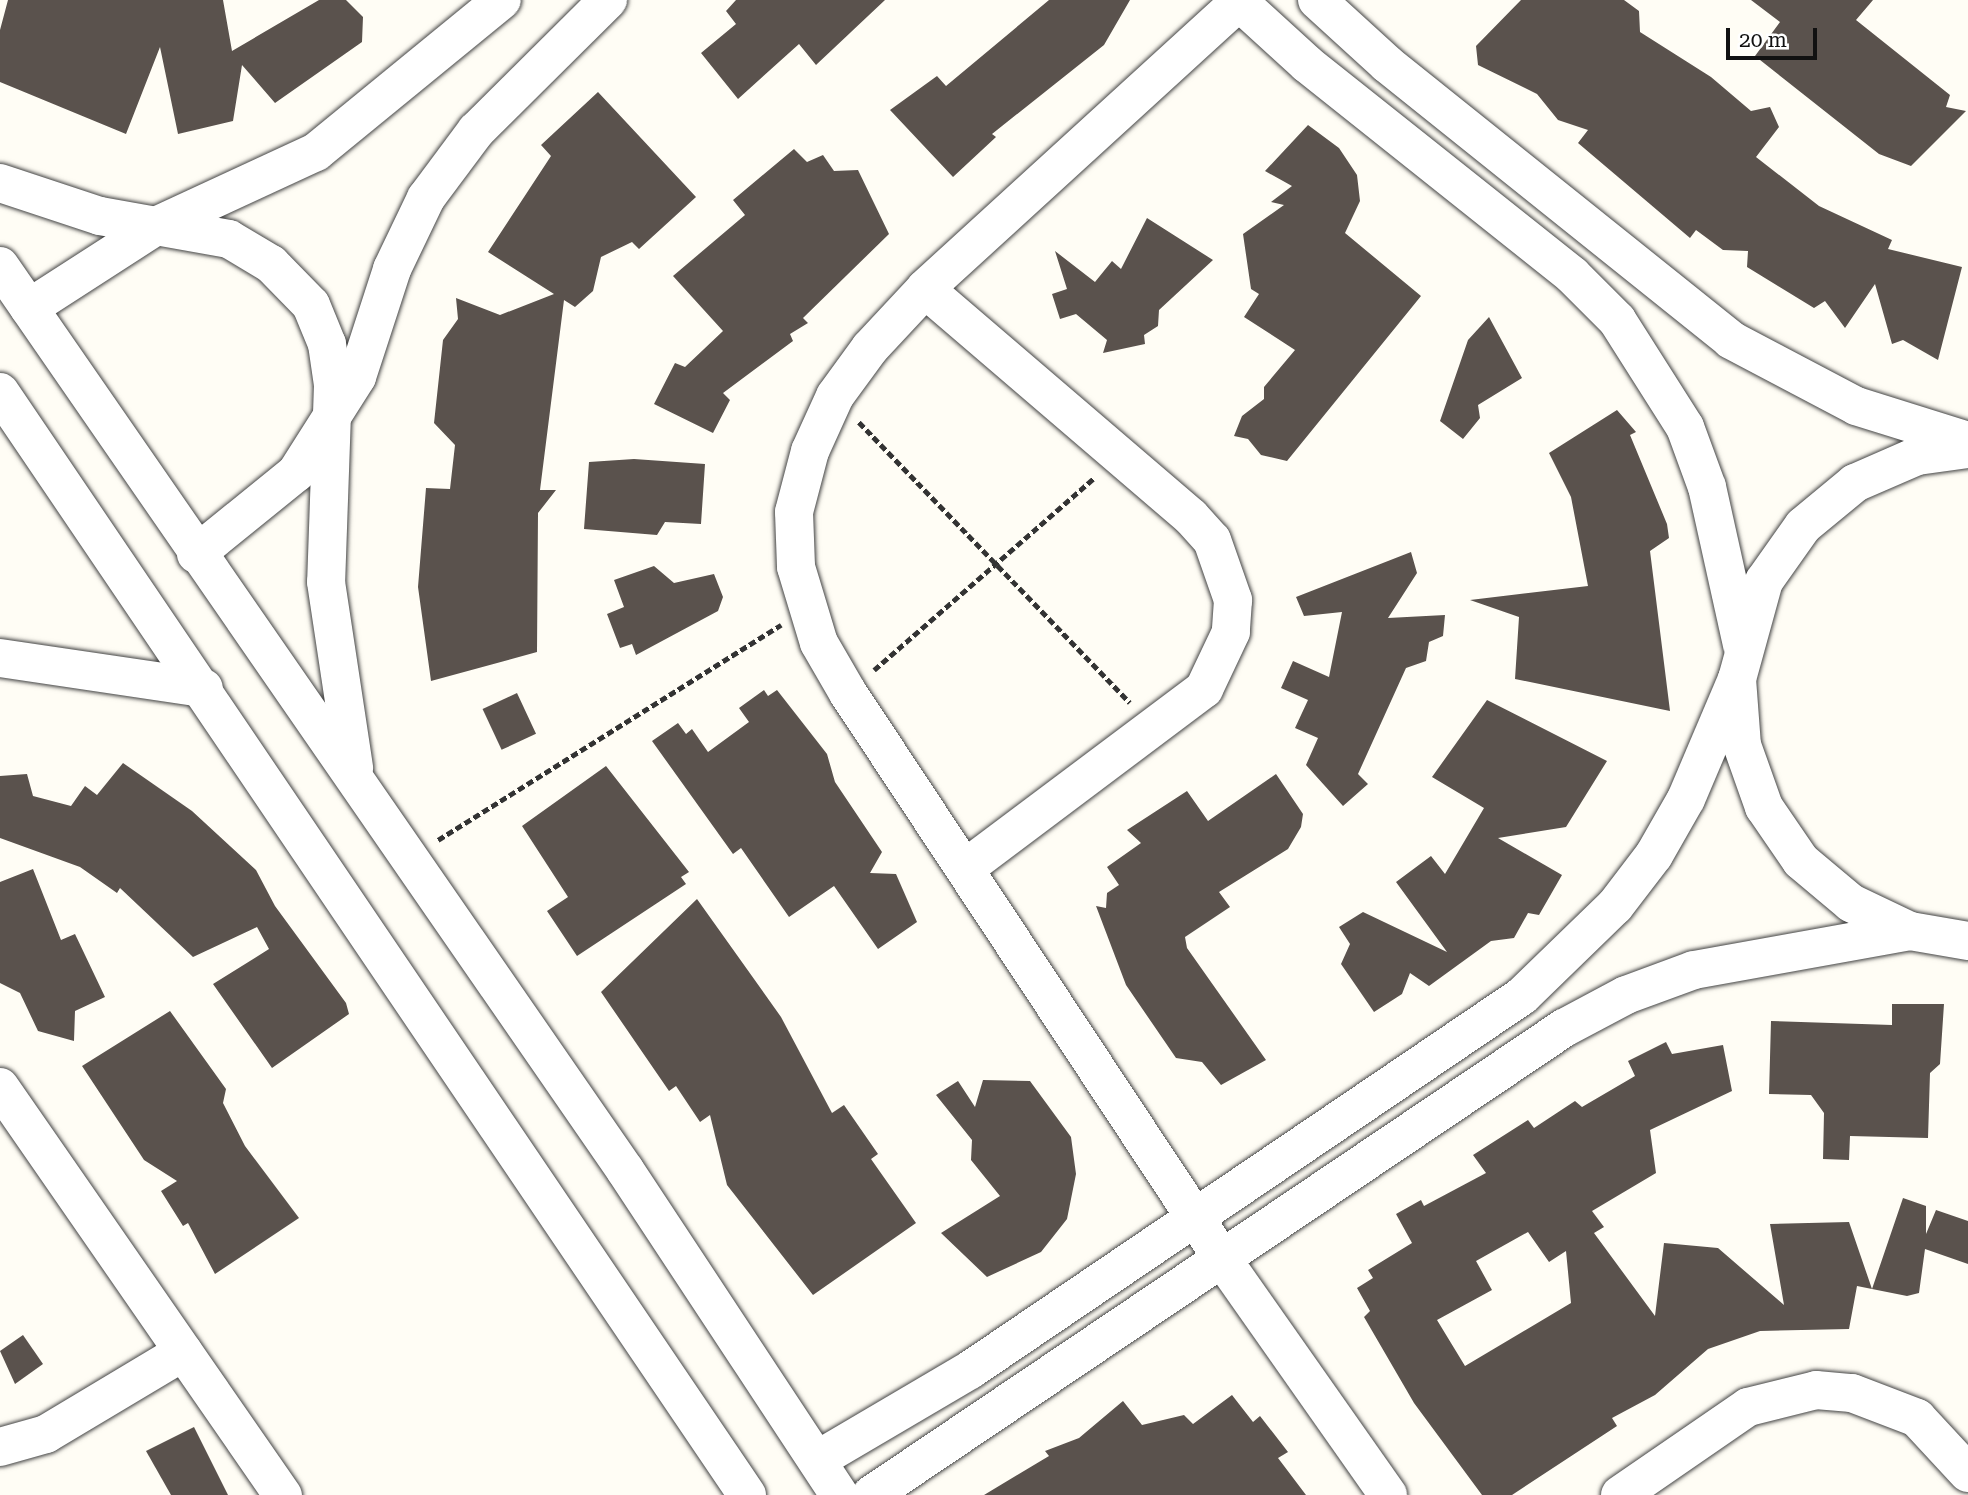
<!DOCTYPE html>
<style>
body{margin:0}
#map{position:relative;width:1968px;height:1495px;overflow:hidden;background:#fffdf5;font-family:"Roboto Serif",serif}
div>[style]{position:absolute}
[style*='--x']{left:calc(var(--x)*1px);top:calc(var(--y)*1px);width:calc(var(--w)*1px);rotate:calc(var(--a)*1deg)}
.building>*{inset:0;background:#5a524d;transform-origin:0 0}
.path>*{height:4.5px;margin-top:-2.25px;transform-origin:0;background:repeating-linear-gradient(90deg,#333 0 7px,transparent 0 10.5px)}
.roads{filter:drop-shadow(0 0 2px #444) drop-shadow(0 0 2px #444)}
.minor>*{height:38px;margin:-19px;padding:0 19px;transform-origin:19px;border-radius:19px;background:#fff}
span{translate:-50% -50%;white-space:nowrap;text-align:center;line-height:1.15;-webkit-text-stroke:7px #fff;paint-order:stroke}
.scale{position:absolute;left:1726px;top:28px;width:91px;height:32px;box-sizing:border-box;border:4px solid #111;border-top:0;padding-left:9px;font-size:21px;line-height:24px;white-space:nowrap;color:#111;-webkit-text-stroke:5px #fff;paint-order:stroke}
</style>
<div id="map">
<div class="building">
<i style="clip-path:polygon(8px 0,223px 0,232px 51px,319px 0,346px 0,363px 17px,362px 42px,275px 103px,242px 65px,233px 121px,178px 134px,160px 47px,126px 134px,0 82px,0 30px)"></i>
<i style="clip-path:polygon(736px 0,885px 0,816px 65px,799px 44px,738px 99px,701px 53px,736px 24px,726px 11px)"></i>
<i style="clip-path:polygon(1049px 0,1130px 0,1104px 45px,992px 134px,996px 137px,953px 177px,890px 110px,937px 76px,946px 86px)"></i>
<i style="clip-path:polygon(1521px 0,1624px 0,1639px 11px,1640px 32px,1711px 77px,1751px 111px,1770px 107px,1779px 127px,1756px 157px,1819px 206px,1892px 240px,1888px 249px,1962px 267px,1938px 360px,1903px 340px,1892px 344px,1875px 284px,1845px 328px,1825px 301px,1814px 308px,1747px 267px,1748px 251px,1723px 250px,1696px 230px,1690px 238px,1578px 143px,1588px 130px,1558px 120px,1537px 94px,1478px 65px,1476px 46px)"></i>
<i style="clip-path:polygon(1751px 0,1873px 0,1856px 20px,1950px 95px,1946px 107px,1966px 111px,1911px 166px,1879px 154px,1755px 56px,1780px 22px)"></i>
<i style="clip-path:polygon(598px 92px,696px 197px,639px 249px,632px 242px,601px 257px,593px 291px,575px 307px,564px 300px,540px 490px,556px 490px,538px 513px,537px 652px,431px 681px,418px 587px,426px 488px,450px 489px,455px 445px,434px 423px,443px 340px,458px 319px,456px 298px,500px 315px,554px 294px,488px 252px,551px 156px,541px 145px)"></i>
<i style="clip-path:polygon(1308px 125px,1339px 148px,1357px 175px,1360px 201px,1345px 233px,1421px 296px,1287px 461px,1261px 455px,1248px 439px,1234px 436px,1242px 416px,1264px 399px,1264px 387px,1295px 350px,1244px 317px,1259px 294px,1251px 289px,1243px 234px,1284px 205px,1271px 202px,1292px 186px,1265px 171px)"></i>
<i style="clip-path:polygon(794px 149px,807px 162px,823px 155px,834px 171px,858px 170px,889px 234px,803px 318px,808px 323px,790px 334px,793px 341px,723px 393px,730px 400px,713px 433px,654px 404px,675px 363px,685px 367px,723px 331px,673px 276px,745px 215px,733px 200px)"></i>
<i style="clip-path:polygon(1147px 218px,1213px 260px,1159px 310px,1158px 326px,1144px 335px,1145px 344px,1103px 353px,1107px 340px,1076px 314px,1060px 319px,1052px 294px,1067px 289px,1055px 251px,1095px 282px,1112px 261px,1121px 269px)"></i>
<i style="clip-path:polygon(1489px 317px,1522px 378px,1478px 405px,1480px 418px,1463px 439px,1440px 421px,1468px 340px)"></i>
<i style="clip-path:polygon(1617px 410px,1636px 432px,1630px 435px,1667px 524px,1669px 538px,1650px 551px,1670px 711px,1515px 679px,1519px 617px,1470px 600px,1588px 586px,1571px 497px,1549px 453px)"></i>
<i style="clip-path:polygon(634px 459px,705px 464px,701px 524px,665px 522px,657px 535px,584px 529px,589px 462px)"></i>
<i style="clip-path:polygon(1411px 552px,1417px 573px,1388px 618px,1445px 615px,1443px 636px,1429px 642px,1426px 661px,1406px 668px,1358px 774px,1368px 784px,1343px 806px,1306px 765px,1318px 738px,1295px 728px,1308px 700px,1281px 688px,1293px 661px,1329px 677px,1342px 612px,1304px 616px,1296px 597px)"></i>
<i style="clip-path:polygon(654px 566px,674px 583px,714px 574px,723px 597px,718px 611px,636px 655px,632px 644px,620px 648px,607px 614px,624px 607px,614px 580px)"></i>
<i style="clip-path:polygon(764px 690px,768px 696px,777px 690px,827px 754px,835px 782px,882px 852px,870px 873px,896px 874px,917px 922px,878px 949px,834px 886px,789px 917px,741px 848px,733px 854px,652px 741px,678px 723px,686px 734px,692px 729px,708px 752px,749px 722px,739px 708px)"></i>
<i style="left:517px;top:693px;width:45px;height:38px;rotate:65deg"></i>
<i style="clip-path:polygon(1487px 700px,1607px 761px,1566px 827px,1498px 838px,1562px 875px,1539px 915px,1528px 913px,1514px 938px,1491px 941px,1429px 986px,1410px 973px,1402px 994px,1374px 1012px,1341px 964px,1350px 944px,1339px 927px,1363px 912px,1447px 952px,1396px 882px,1431px 856px,1445px 874px,1484px 808px,1432px 777px)"></i>
<i style="clip-path:polygon(123px 763px,192px 811px,256px 870px,275px 906px,346px 1003px,349px 1014px,272px 1068px,213px 984px,269px 949px,257px 927px,193px 957px,120px 888px,117px 893px,80px 867px,0 838px,0 776px,27px 774px,33px 796px,71px 806px,85px 786px,97px 795px)"></i>
<i style="clip-path:polygon(606px 766px,689px 872px,681px 877px,686px 884px,577px 956px,547px 911px,568px 897px,522px 826px)"></i>
<i style="clip-path:polygon(1276px 774px,1303px 814px,1301px 827px,1288px 849px,1219px 892px,1230px 907px,1185px 937px,1187px 948px,1266px 1060px,1221px 1085px,1202px 1062px,1176px 1058px,1126px 985px,1096px 906px,1106px 908px,1107px 893px,1119px 885px,1107px 867px,1141px 843px,1127px 830px,1187px 791px,1208px 821px)"></i>
<i style="clip-path:polygon(33px 869px,61px 940px,75px 934px,105px 997px,75px 1011px,74px 1041px,38px 1031px,20px 993px,0 983px,0 882px)"></i>
<i style="clip-path:polygon(697px 899px,781px 1017px,832px 1113px,844px 1105px,878px 1154px,871px 1159px,916px 1223px,813px 1295px,727px 1185px,710px 1115px,700px 1122px,676px 1086px,669px 1091px,601px 992px)"></i>
<i style="clip-path:polygon(1892px 1004px,1944px 1004px,1940px 1064px,1930px 1073px,1928px 1138px,1850px 1136px,1849px 1160px,1823px 1159px,1824px 1113px,1811px 1095px,1769px 1094px,1771px 1021px,1892px 1025px)"></i>
<i style="clip-path:polygon(170px 1011px,226px 1089px,223px 1103px,245px 1146px,299px 1218px,215px 1274px,188px 1223px,183px 1226px,161px 1191px,177px 1181px,144px 1160px,82px 1066px)"></i>
<i style="clip-path:polygon(evenodd,1666px 1042px,1672px 1054px,1723px 1045px,1732px 1091px,1650px 1130px,1656px 1173px,1592px 1211px,1604px 1227px,1594px 1233px,1655px 1316px,1664px 1243px,1718px 1248px,1784px 1305px,1770px 1224px,1849px 1222px,1872px 1289px,1903px 1198px,1926px 1206px,1926px 1234px,1936px 1210px,1968px 1221px,1968px 1264px,1925px 1249px,1919px 1293px,1907px 1296px,1857px 1286px,1849px 1329px,1760px 1331px,1708px 1349px,1655px 1395px,1612px 1418px,1617px 1426px,1512px 1495px,1482px 1495px,1414px 1403px,1364px 1317px,1370px 1311px,1357px 1288px,1373px 1278px,1368px 1270px,1412px 1243px,1396px 1214px,1421px 1200px,1424px 1206px,1486px 1173px,1473px 1155px,1528px 1120px,1534px 1128px,1575px 1101px,1582px 1107px,1635px 1076px,1628px 1061px,1666px 1042px,1528px 1232px,1549px 1262px,1566px 1251px,1571px 1303px,1465px 1366px,1437px 1320px,1492px 1290px,1476px 1261px,1528px 1232px)"></i>
<i style="clip-path:polygon(983px 1080px,1030px 1081px,1071px 1137px,1076px 1174px,1067px 1219px,1041px 1252px,987px 1277px,941px 1233px,1000px 1196px,971px 1160px,972px 1140px,936px 1095px,958px 1081px,975px 1107px)"></i>
<i style="clip-path:polygon(23px 1335px,43px 1364px,15px 1384px,0 1351px)"></i>
<i style="clip-path:polygon(1232px 1395px,1253px 1422px,1260px 1416px,1288px 1452px,1278px 1458px,1306px 1495px,984px 1495px,1049px 1456px,1045px 1451px,1079px 1438px,1123px 1401px,1142px 1425px,1184px 1415px,1193px 1424px)"></i>
<i style="clip-path:polygon(194px 1427px,228px 1495px,171px 1495px,146px 1451px)"></i>
</div>
<div class="path">
<i style="--x:859;--y:422;--w:390;--a:46"></i>
<i style="--x:874;--y:670;--w:292;--a:-41.1"></i>
<i style="--x:438;--y:840;--w:405;--a:-32.1"></i>
</div>
<div class="roads">
<div class="minor">
<i style="--x:1237;--y:0;--w:95;--a:42.4"></i>
<i style="--x:1307;--y:64;--w:339;--a:38.5"></i>
<i style="--x:1572;--y:275;--w:64;--a:45"></i>
<i style="--x:1617;--y:320;--w:127;--a:57.6"></i>
<i style="--x:1685;--y:427;--w:64;--a:69.9"></i>
<i style="--x:1707;--y:487;--w:162;--a:77.5"></i>
<i style="--x:1241;--y:0;--w:428;--a:137.6"></i>
<i style="--x:925;--y:289;--w:81;--a:133"></i>
<i style="--x:870;--y:348;--w:59;--a:126.1"></i>
<i style="--x:835;--y:396;--w:60;--a:114.4"></i>
<i style="--x:810;--y:451;--w:63;--a:104.7"></i>
<i style="--x:794;--y:512;--w:55;--a:87.9"></i>
<i style="--x:796;--y:567;--w:79;--a:73.2"></i>
<i style="--x:819;--y:643;--w:58;--a:59.9"></i>
<i style="--x:848;--y:693;--w:680;--a:56.52"></i>
<i style="--x:1223;--y:1260;--w:287;--a:54.9"></i>
<i style="--x:1317;--y:0;--w:95;--a:42.4"></i>
<i style="--x:1387;--y:64;--w:441;--a:38.7"></i>
<i style="--x:1731;--y:340;--w:141;--a:27.8"></i>
<i style="--x:1856;--y:406;--w:117;--a:17.4"></i>
<i style="--x:0;--y:183;--w:105;--a:18.3"></i>
<i style="--x:100;--y:216;--w:131;--a:10.1"></i>
<i style="--x:229;--y:239;--w:49;--a:30.8"></i>
<i style="--x:271;--y:264;--w:57;--a:45.7"></i>
<i style="--x:311;--y:305;--w:42;--a:67.7"></i>
<i style="--x:327;--y:344;--w:41;--a:81.7"></i>
<i style="--x:333;--y:385;--w:197;--a:92"></i>
<i style="--x:326;--y:582;--w:188;--a:81.4"></i>
<i style="--x:0;--y:266;--w:1099;--a:55.34"></i>
<i style="--x:625;--y:1170;--w:389;--a:56.6"></i>
<i style="--x:925;--y:289;--w:350;--a:40.6"></i>
<i style="--x:1191;--y:517;--w:31;--a:48"></i>
<i style="--x:1212;--y:540;--w:64;--a:70.7"></i>
<i style="--x:1233;--y:600;--w:32;--a:94"></i>
<i style="--x:1231;--y:632;--w:63;--a:115.3"></i>
<i style="--x:1204;--y:689;--w:295;--a:143.1"></i>
<i style="--x:29;--y:308;--w:153;--a:-32.8"></i>
<i style="--x:158;--y:225;--w:174;--a:-24.8"></i>
<i style="--x:316;--y:152;--w:240;--a:-39.3"></i>
<i style="--x:0;--y:392;--w:1332;--a:55.89"></i>
<i style="--x:1968;--y:449;--w:51;--a:172.2"></i>
<i style="--x:1917;--y:456;--w:68;--a:156.5"></i>
<i style="--x:1855;--y:483;--w:67;--a:140.4"></i>
<i style="--x:1803;--y:526;--w:67;--a:125.3"></i>
<i style="--x:1764;--y:581;--w:102;--a:105.4"></i>
<i style="--x:1737;--y:679;--w:66;--a:85.7"></i>
<i style="--x:1742;--y:745;--w:66;--a:70.5"></i>
<i style="--x:1764;--y:807;--w:65;--a:55.6"></i>
<i style="--x:1801;--y:861;--w:65;--a:40"></i>
<i style="--x:1851;--y:903;--w:65;--a:25.4"></i>
<i style="--x:1910;--y:931;--w:59;--a:9.8"></i>
<i style="--x:196;--y:554;--w:129;--a:-39"></i>
<i style="--x:296;--y:473;--w:114;--a:-57.6"></i>
<i style="--x:357;--y:377;--w:114;--a:-72"></i>
<i style="--x:392;--y:269;--w:79;--a:-64.4"></i>
<i style="--x:426;--y:198;--w:84;--a:-53.3"></i>
<i style="--x:476;--y:131;--w:186;--a:-44.8"></i>
<i style="--x:0;--y:658;--w:206;--a:8.4"></i>
<i style="--x:0;--y:1087;--w:497;--a:55.3"></i>
<i style="--x:0;--y:1447;--w:48;--a:-15.8"></i>
<i style="--x:46;--y:1434;--w:160;--a:-30.9"></i>
<i style="--x:817;--y:1460;--w:178;--a:-30.5"></i>
<i style="--x:970;--y:1370;--w:667;--a:-34.12"></i>
<i style="--x:1522;--y:996;--w:129;--a:-44.1"></i>
<i style="--x:1615;--y:906;--w:64;--a:-52.6"></i>
<i style="--x:1654;--y:855;--w:64;--a:-60.3"></i>
<i style="--x:1686;--y:799;--w:130;--a:-67"></i>
<i style="--x:871;--y:1495;--w:836;--a:-33.98"></i>
<i style="--x:1564;--y:1028;--w:70;--a:-28"></i>
<i style="--x:1626;--y:995;--w:72;--a:-20.2"></i>
<i style="--x:1694;--y:970;--w:219;--a:-10.2"></i>
<i style="--x:1620;--y:1495;--w:155;--a:-34.5"></i>
<i style="--x:1748;--y:1407;--w:70;--a:-14"></i>
<i style="--x:1816;--y:1390;--w:36;--a:5"></i>
<i style="--x:1852;--y:1393;--w:70;--a:21"></i>
<i style="--x:1917;--y:1418;--w:75;--a:47.2"></i>
</div>
</div>
<div class="scale">20 m</div>
</div>
